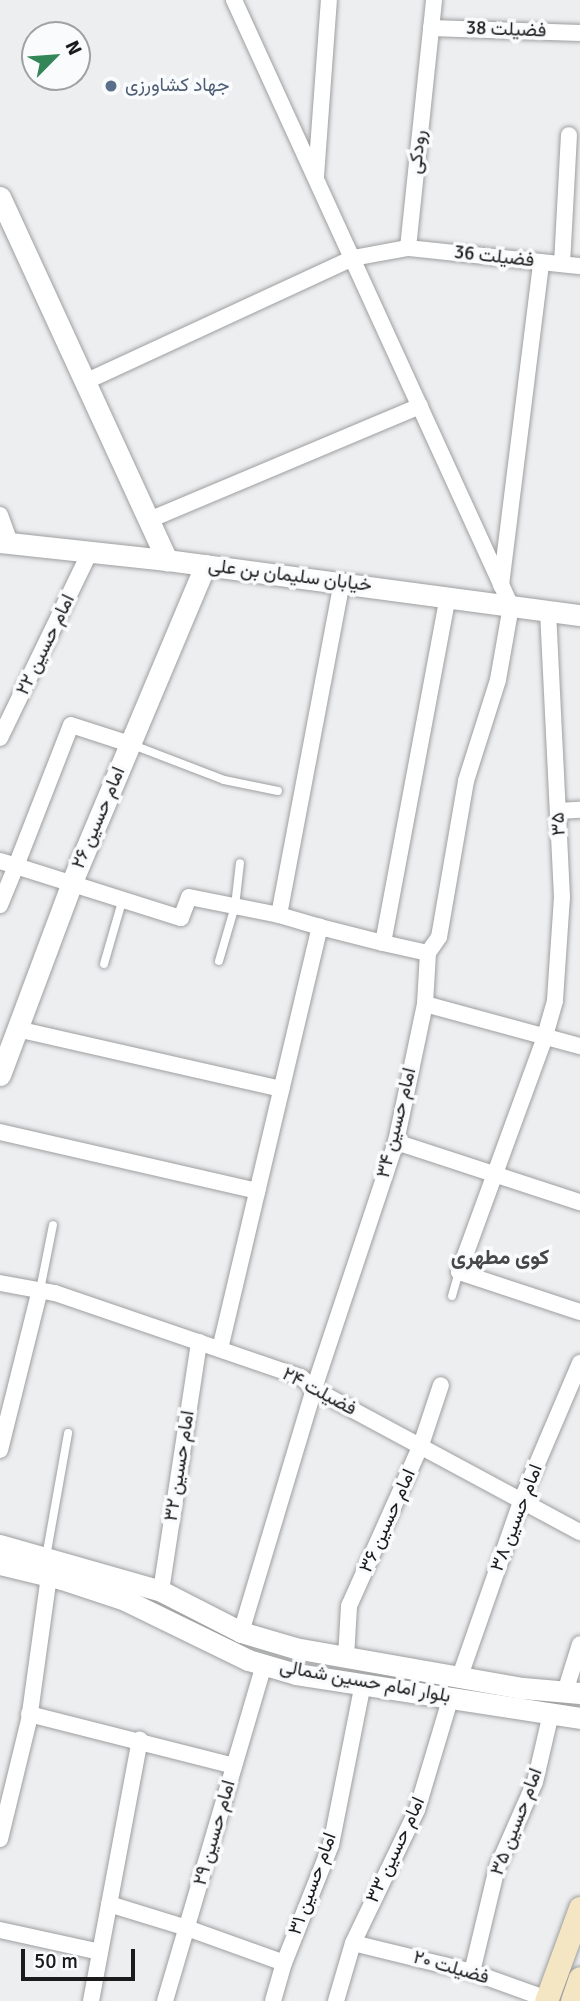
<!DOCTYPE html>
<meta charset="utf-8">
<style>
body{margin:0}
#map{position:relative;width:580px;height:2001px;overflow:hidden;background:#edeef0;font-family:Signika,Vazirmatn,sans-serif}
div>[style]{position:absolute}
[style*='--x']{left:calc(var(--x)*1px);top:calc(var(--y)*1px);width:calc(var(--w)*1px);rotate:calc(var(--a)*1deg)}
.roads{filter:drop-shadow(0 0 2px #9e9fa0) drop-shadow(0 0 2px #9e9fa0)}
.service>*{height:8px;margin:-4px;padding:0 4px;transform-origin:4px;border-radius:4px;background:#fff}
.minor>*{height:16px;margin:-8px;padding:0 8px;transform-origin:8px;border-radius:8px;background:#fff}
.tertiary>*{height:21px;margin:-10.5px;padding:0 10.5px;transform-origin:10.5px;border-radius:10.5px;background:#fff}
.secondary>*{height:23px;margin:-11.5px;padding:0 11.5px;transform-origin:11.5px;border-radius:11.5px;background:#f4e6c2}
.dots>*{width:19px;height:19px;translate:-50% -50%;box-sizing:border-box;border:4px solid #fafbfd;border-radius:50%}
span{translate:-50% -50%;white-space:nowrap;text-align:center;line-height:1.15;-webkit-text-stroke:7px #fafbfd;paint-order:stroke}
.street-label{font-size:19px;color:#1b1b1b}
.service-label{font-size:19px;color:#4e5e75}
.left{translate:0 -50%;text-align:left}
.neighbourhood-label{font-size:21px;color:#474849;font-weight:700}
.north{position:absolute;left:21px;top:21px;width:70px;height:70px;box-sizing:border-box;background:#fafbfd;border:2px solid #a1a1a3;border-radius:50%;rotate:65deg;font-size:19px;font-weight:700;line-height:28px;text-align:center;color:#1b1b1b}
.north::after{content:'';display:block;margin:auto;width:24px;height:32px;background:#338657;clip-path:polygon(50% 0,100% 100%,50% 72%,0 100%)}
.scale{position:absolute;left:21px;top:1949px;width:114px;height:32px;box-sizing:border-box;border:4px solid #1b1b1b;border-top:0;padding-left:9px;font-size:21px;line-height:24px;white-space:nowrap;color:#1b1b1b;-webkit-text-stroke:5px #fafbfd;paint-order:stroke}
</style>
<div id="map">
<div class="roads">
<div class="service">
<i style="--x:133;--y:745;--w:97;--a:21"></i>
<i style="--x:224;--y:780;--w:55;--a:11.5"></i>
<i style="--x:219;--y:961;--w:57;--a:-73.8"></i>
<i style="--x:235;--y:906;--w:43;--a:-83.4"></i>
<i style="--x:104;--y:964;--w:69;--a:-73.9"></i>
<i style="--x:40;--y:1290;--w:66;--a:-78.7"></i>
<i style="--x:452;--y:1296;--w:25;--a:-74"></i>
<i style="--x:46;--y:1557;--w:126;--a:-79.9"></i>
</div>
<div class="minor">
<i style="--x:234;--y:0;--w:666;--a:65.44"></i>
<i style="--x:511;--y:606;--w:75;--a:100"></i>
<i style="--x:498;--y:680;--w:106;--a:107.6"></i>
<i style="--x:466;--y:781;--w:158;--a:99.8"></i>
<i style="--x:439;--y:937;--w:19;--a:125"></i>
<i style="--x:428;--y:953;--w:51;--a:93.4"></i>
<i style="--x:425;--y:1004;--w:141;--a:101.9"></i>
<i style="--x:396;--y:1142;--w:260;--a:108.4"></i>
<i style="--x:314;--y:1389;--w:254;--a:106.7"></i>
<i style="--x:431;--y:28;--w:149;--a:1.9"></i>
<i style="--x:316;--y:176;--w:176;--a:-85.8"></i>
<i style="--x:408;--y:248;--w:173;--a:6"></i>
<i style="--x:562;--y:264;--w:129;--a:-86.9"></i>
<i style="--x:87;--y:381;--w:293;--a:-24.8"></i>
<i style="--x:353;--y:258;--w:56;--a:-10.3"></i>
<i style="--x:408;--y:248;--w:249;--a:-84"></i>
<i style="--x:0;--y:515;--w:30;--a:70"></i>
<i style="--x:149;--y:520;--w:294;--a:-22.8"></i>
<i style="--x:501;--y:585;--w:325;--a:-82.9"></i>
<i style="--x:548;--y:611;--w:286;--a:87.2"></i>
<i style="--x:562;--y:897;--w:104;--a:93.9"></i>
<i style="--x:555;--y:1001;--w:37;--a:106"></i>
<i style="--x:545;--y:1037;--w:250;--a:110.1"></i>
<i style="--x:459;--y:1272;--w:127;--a:18.3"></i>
<i style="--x:0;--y:738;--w:207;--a:-64.2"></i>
<i style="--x:558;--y:811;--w:22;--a:-3"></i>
<i style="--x:0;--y:861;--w:17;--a:17"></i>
<i style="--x:16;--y:866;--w:151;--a:-68.7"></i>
<i style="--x:71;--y:725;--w:62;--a:17.9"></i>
<i style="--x:0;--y:905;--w:42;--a:-67.7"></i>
<i style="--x:16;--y:866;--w:173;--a:17.5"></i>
<i style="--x:181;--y:918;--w:22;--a:-69"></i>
<i style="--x:189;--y:897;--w:92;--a:11.3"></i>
<i style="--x:320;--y:927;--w:65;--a:14.3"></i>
<i style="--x:383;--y:943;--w:352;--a:-79.4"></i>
<i style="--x:383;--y:943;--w:46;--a:12.5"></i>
<i style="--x:425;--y:1004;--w:161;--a:15.2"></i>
<i style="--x:17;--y:1029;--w:271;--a:12.8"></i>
<i style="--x:0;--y:1132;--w:264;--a:12.9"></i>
<i style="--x:396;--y:1142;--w:194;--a:18.1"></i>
<i style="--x:0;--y:1283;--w:56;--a:10.3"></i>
<i style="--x:55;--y:1293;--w:260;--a:18.9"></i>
<i style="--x:301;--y:1377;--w:18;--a:43"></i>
<i style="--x:314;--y:1389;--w:302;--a:28.3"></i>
<i style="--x:220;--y:1349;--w:434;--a:-76.7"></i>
<i style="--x:320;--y:927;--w:43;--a:-163.7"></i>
<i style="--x:279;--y:915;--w:338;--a:-79.3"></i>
<i style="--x:0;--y:1450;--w:165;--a:-76"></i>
<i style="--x:161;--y:1591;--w:252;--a:-81.3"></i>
<i style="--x:346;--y:1658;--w:52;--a:-86.7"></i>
<i style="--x:349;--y:1606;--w:176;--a:-65.9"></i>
<i style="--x:421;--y:1445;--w:63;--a:-71.6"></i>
<i style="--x:460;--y:1676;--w:188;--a:-70.7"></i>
<i style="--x:522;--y:1499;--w:148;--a:-66.9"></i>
<i style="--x:565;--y:1692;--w:50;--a:-72.6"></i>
<i style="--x:29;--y:1714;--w:211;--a:14.2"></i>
<i style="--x:0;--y:1839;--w:122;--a:-76.3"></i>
<i style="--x:29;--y:1720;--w:145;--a:-82.1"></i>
<i style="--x:109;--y:1904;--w:82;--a:17.1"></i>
<i style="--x:187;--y:1928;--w:103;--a:19.8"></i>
<i style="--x:0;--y:1930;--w:102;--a:12.4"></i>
<i style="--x:353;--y:1943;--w:122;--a:13.7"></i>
<i style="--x:472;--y:1972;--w:80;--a:19.8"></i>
<i style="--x:472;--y:1972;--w:107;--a:-76.5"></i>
<i style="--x:497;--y:1868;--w:94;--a:-66.2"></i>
<i style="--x:535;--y:1782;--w:71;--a:-76.9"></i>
<i style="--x:91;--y:2001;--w:266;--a:-79.4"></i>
<i style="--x:165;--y:2001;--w:350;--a:-73.6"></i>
<i style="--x:273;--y:2001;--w:40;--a:-74"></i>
<i style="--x:284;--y:1963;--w:127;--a:-68.3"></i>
<i style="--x:331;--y:1845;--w:164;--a:-78.8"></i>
<i style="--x:336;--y:2001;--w:60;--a:-73.7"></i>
<i style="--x:353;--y:1943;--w:148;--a:-64.3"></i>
<i style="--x:417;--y:1810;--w:118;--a:-73.3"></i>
</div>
<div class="tertiary">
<i style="--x:0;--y:197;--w:400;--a:65.3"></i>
<i style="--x:0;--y:542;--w:168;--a:6.2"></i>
<i style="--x:167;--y:560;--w:417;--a:7.6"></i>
<i style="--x:0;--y:1075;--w:206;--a:-69.5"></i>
<i style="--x:72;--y:882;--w:344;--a:-67.2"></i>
<i style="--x:0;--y:1545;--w:167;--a:15.9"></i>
<i style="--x:161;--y:1591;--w:90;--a:27.1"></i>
<i style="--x:241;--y:1632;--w:56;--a:16.5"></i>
<i style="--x:295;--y:1648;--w:231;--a:10"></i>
<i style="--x:523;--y:1688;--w:57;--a:5"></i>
<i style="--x:0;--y:1564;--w:64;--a:13.6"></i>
<i style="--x:62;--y:1579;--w:66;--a:18.4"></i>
<i style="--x:125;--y:1600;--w:137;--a:26"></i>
<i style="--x:248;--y:1660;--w:50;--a:16.3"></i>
<i style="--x:296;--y:1674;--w:287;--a:8.8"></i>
</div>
<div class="secondary">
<i style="--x:546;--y:2001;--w:99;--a:-69.9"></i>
<i style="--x:572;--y:2001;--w:24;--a:-71"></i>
</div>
</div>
<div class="dots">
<i style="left:111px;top:86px;background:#5c6f8a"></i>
</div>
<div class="street-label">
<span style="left:506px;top:30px;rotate:2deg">فضیلت 38</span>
<span style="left:418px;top:152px;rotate:-84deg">رودکی</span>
<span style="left:494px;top:257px;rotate:6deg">فضیلت 36</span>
<span style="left:290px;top:576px;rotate:7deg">خیابان سلیمان بن علی</span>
<span style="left:46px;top:645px;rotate:-64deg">امام حسین ۲۲</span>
<span style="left:99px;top:818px;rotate:-67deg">امام حسین ۲۶</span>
<span style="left:559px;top:824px;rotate:-93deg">۳۵</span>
<span style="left:397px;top:1123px;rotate:-76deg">امام حسین ۳۴</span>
<span style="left:319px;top:1392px;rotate:28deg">فضیلت ۲۴</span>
<span style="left:180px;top:1466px;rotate:-81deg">امام حسین ۳۲</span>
<span style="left:517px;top:1518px;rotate:-69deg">امام حسین ۳۸</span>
<span style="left:388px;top:1521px;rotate:-66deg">امام حسین ۳۶</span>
<span style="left:365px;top:1682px;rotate:10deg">بلوار امام حسین شمالی</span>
<span style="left:517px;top:1822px;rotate:-69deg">امام حسین ۳۵</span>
<span style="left:215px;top:1833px;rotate:-74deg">امام حسین ۲۹</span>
<span style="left:396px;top:1850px;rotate:-65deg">امام حسین ۳۳</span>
<span style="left:313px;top:1884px;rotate:-70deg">امام حسین ۳۱</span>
<span style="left:451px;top:1968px;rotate:16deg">فضیلت ۲۰</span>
</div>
<div class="service-label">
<span class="left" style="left:125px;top:86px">جهاد کشاورزی</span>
</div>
<div class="neighbourhood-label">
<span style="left:500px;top:1257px">کوی مطهری</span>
</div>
<div class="north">N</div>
<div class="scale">50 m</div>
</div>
